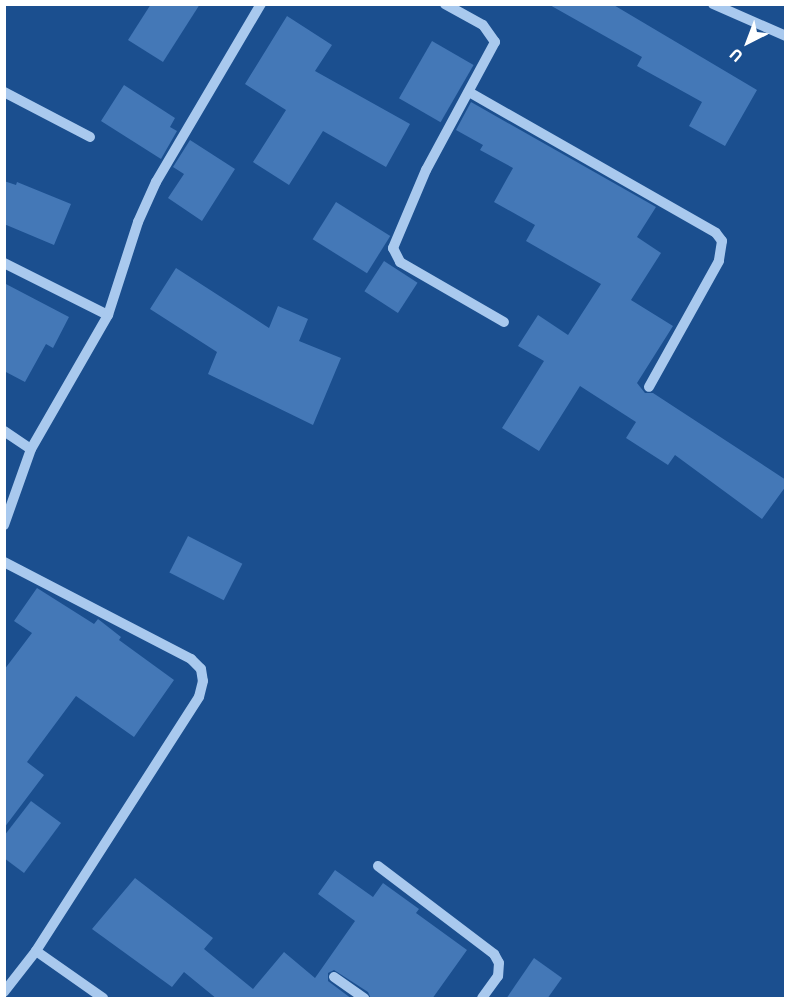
<!DOCTYPE html>
<style>
body{margin:0}
#map{position:relative;width:790px;height:1003px;overflow:hidden;background:#1b4f8f;font-family:"IBM Plex Sans",sans-serif}
div>[style]{position:absolute}
[style*='--x']{left:calc(var(--x)*1px);top:calc(var(--y)*1px);width:calc(var(--w)*1px);rotate:calc(var(--a)*1deg)}
.building>*{inset:0;background:#4478b7;transform-origin:0 0}
.minor>*{height:10px;margin:-5px;padding:0 5px;transform-origin:5px;border-radius:5px;background:#a9c9ee}
span{translate:-50% -50%;white-space:nowrap;text-align:center;line-height:1.15;-webkit-text-stroke:4.5px #1b4f8f;paint-order:stroke}
.frame{position:absolute;inset:0;border:6px solid #fff;pointer-events:none}
.north{position:absolute;left:718px;top:12px;width:60px;height:60px;-webkit-text-stroke:4px #1b4f8f;paint-order:stroke;rotate:222deg;font-size:16px;font-weight:700;line-height:24px;text-align:center;color:#fff}
.north::after{content:'';display:block;margin:auto;width:21px;height:27px;background:#fff;clip-path:polygon(50% 0,100% 100%,50% 72%,0 100%)}
</style>
<div id="map">
<div class="building">
<i style="clip-path:polygon(151px 4px,200px 4px,163px 62px,128px 40px)"></i>
<i style="clip-path:polygon(548px 4px,612px 4px,757px 90px,725px 146px,689px 126px,702px 102px,637px 66px,642px 57px)"></i>
<i style="clip-path:polygon(287px 16px,332px 45px,315px 71px,410px 124px,386px 167px,323px 131px,289px 185px,253px 162px,286px 110px,245px 84px)"></i>
<i style="left:432px;top:41px;width:48px;height:66px;rotate:30deg"></i>
<i style="clip-path:polygon(124px 85px,175px 118px,170px 127px,177px 131px,161px 159px,101px 121px)"></i>
<i style="clip-path:polygon(471px 102px,656px 207px,637px 237px,661px 253px,631px 300px,673px 326px,637px 383px,645px 393px,653px 393px,786px 480px,786px 486px,762px 519px,675px 455px,668px 465px,626px 438px,636px 422px,580px 386px,539px 451px,502px 428px,544px 361px,518px 346px,538px 315px,568px 335px,601px 284px,526px 241px,535px 225px,494px 202px,513px 168px,480px 150px,483px 145px,456px 130px)"></i>
<i style="clip-path:polygon(190px 140px,235px 169px,202px 221px,168px 198px,184px 174px,173px 167px)"></i>
<i style="clip-path:polygon(4px 181px,16px 185px,17px 182px,71px 204px,54px 245px,4px 224px)"></i>
<i style="left:336px;top:202px;width:64px;height:44px;rotate:32deg"></i>
<i style="left:384px;top:261px;width:40px;height:36px;rotate:33deg"></i>
<i style="clip-path:polygon(176px 268px,269px 328px,278px 306px,308px 319px,299px 341px,341px 358px,313px 425px,208px 374px,217px 352px,150px 309px)"></i>
<i style="clip-path:polygon(4px 283px,69px 317px,53px 348px,46px 344px,25px 382px,4px 371px)"></i>
<i style="left:188px;top:536px;width:61px;height:41px;rotate:27deg"></i>
<i style="clip-path:polygon(37px 588px,94px 624px,98px 619px,121px 637px,119px 640px,174px 680px,134px 737px,76px 696px,27px 762px,44px 775px,4px 828px,4px 670px,32px 633px,14px 621px)"></i>
<i style="clip-path:polygon(31px 801px,61px 823px,24px 873px,4px 858px,4px 836px)"></i>
<i style="clip-path:polygon(335px 870px,373px 897px,383px 883px,419px 909px,416px 913px,467px 950px,432px 999px,371px 999px,368px 992px,334px 970px,328px 973px,328px 981px,352px 999px,217px 999px,184px 972px,172px 987px,92px 929px,135px 878px,213px 938px,204px 949px,253px 989px,284px 952px,315px 978px,355px 921px,318px 894px)"></i>
<i style="clip-path:polygon(534px 958px,562px 978px,547px 999px,506px 999px)"></i>
</div>
<div class="minor">
<i style="--x:445;--y:4;--w:43;--a:28.9"></i>
<i style="--x:483;--y:25;--w:21;--a:55"></i>
<i style="--x:495;--y:42;--w:145;--a:118.3"></i>
<i style="--x:426;--y:170;--w:85;--a:112.9"></i>
<i style="--x:393;--y:248;--w:16;--a:63"></i>
<i style="--x:400;--y:262;--w:120;--a:30"></i>
<i style="--x:713;--y:4;--w:80;--a:23.7"></i>
<i style="--x:4;--y:92;--w:97;--a:27.6"></i>
<i style="--x:469;--y:92;--w:284;--a:29.7"></i>
<i style="--x:716;--y:233;--w:10;--a:53"></i>
<i style="--x:722;--y:241;--w:20;--a:99"></i>
<i style="--x:719;--y:261;--w:144;--a:119.1"></i>
<i style="--x:4;--y:263;--w:116;--a:26.6"></i>
<i style="--x:4;--y:431;--w:32;--a:34"></i>
<i style="--x:4;--y:525;--w:81;--a:-70.4"></i>
<i style="--x:31;--y:449;--w:155;--a:-60.1"></i>
<i style="--x:108;--y:315;--w:98;--a:-72.1"></i>
<i style="--x:138;--y:222;--w:44;--a:-65.8"></i>
<i style="--x:156;--y:182;--w:207;--a:-59.5"></i>
<i style="--x:4;--y:562;--w:211;--a:27.4"></i>
<i style="--x:191;--y:659;--w:14;--a:45"></i>
<i style="--x:201;--y:669;--w:12;--a:81"></i>
<i style="--x:203;--y:681;--w:16;--a:104"></i>
<i style="--x:199;--y:697;--w:302;--a:122.7"></i>
<i style="--x:36;--y:951;--w:52;--a:128"></i>
<i style="--x:378;--y:866;--w:146;--a:37.2"></i>
<i style="--x:494;--y:954;--w:10;--a:61"></i>
<i style="--x:499;--y:963;--w:13;--a:94"></i>
<i style="--x:498;--y:976;--w:27;--a:126"></i>
<i style="--x:36;--y:951;--w:82;--a:35"></i>
<i style="--x:334;--y:977;--w:37;--a:35"></i>
</div>
<div class="frame"></div>
<div class="north">U</div>
</div>
